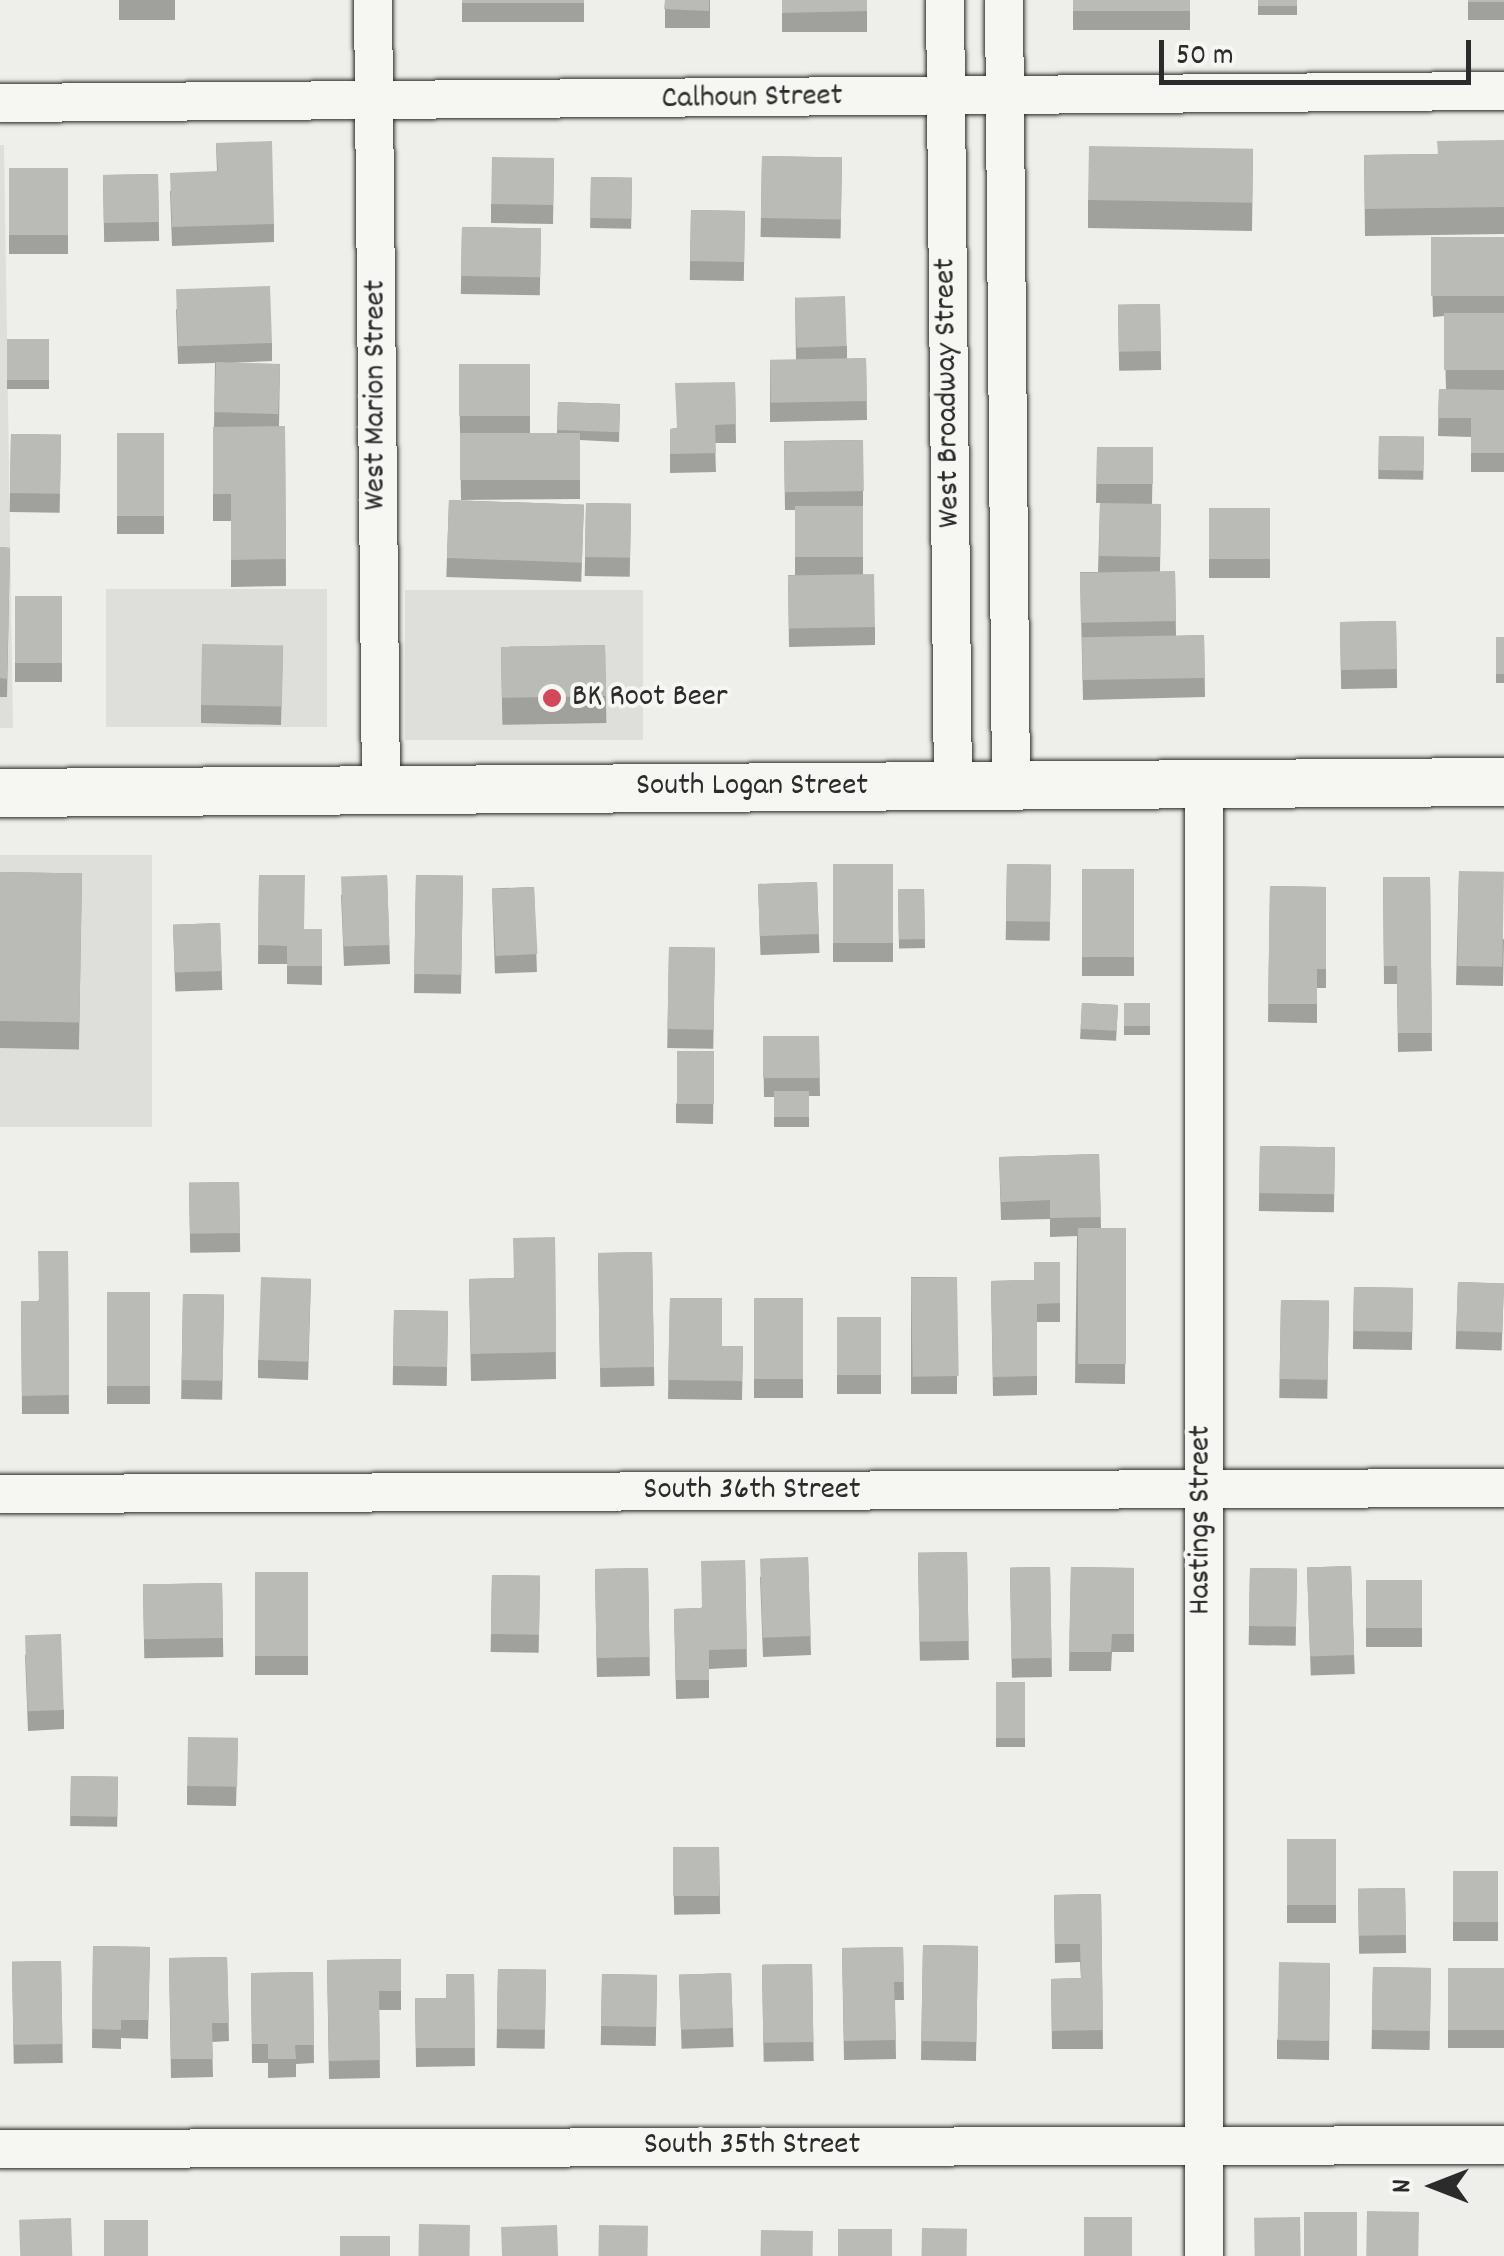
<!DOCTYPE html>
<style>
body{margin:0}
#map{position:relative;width:1504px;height:2256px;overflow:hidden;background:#eeeeea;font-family:Dekko,sans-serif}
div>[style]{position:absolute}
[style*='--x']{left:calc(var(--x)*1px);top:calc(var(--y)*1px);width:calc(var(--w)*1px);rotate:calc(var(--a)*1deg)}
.built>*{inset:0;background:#dededb;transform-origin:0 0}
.roads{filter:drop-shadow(0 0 2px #2b2b2b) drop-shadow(0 0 2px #2b2b2b)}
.minor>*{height:38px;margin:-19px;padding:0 19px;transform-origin:19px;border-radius:19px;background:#f6f6f2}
.tertiary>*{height:48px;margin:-24px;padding:0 24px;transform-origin:24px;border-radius:24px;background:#f6f6f2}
.wall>*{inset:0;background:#a0a09d;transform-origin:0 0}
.building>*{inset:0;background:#babab7;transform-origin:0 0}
.dots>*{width:28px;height:28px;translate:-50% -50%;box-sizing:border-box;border:5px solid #f6f6f2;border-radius:50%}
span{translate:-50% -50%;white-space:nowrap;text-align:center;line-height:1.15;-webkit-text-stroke:8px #f6f6f2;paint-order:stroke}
.street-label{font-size:32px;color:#2b2b2b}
.poi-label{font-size:32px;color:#2b2b2b}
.left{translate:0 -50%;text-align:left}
.north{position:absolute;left:1384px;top:2136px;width:100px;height:100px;-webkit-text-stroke:8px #f6f6f2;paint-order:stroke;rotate:270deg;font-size:28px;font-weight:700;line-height:40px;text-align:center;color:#2b2b2b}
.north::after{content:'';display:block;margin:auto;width:35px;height:45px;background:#2b2b2b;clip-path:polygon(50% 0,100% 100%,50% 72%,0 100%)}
.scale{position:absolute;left:1159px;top:40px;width:312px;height:45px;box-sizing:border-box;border:5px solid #2b2b2b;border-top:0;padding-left:12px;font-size:30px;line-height:35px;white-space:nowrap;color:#2b2b2b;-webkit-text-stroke:8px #f6f6f2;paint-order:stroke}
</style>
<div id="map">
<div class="built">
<i style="clip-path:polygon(0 145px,4px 145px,13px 728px,0 728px)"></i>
<i style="left:106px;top:589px;width:221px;height:138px"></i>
<i style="left:405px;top:590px;width:238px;height:150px"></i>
<i style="left:152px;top:855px;width:272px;height:152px;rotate:90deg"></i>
</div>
<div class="roads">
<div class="minor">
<i style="--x:373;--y:0;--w:790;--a:89.42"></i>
<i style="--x:945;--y:0;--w:786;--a:89.42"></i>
<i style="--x:1004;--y:0;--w:785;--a:89.49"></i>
<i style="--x:0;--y:103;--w:1504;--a:-0.46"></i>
<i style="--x:1204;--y:784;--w:1472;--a:90"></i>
<i style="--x:0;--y:1494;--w:1504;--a:-0.23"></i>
<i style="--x:0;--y:2149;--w:1504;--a:-0.15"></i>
</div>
<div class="tertiary">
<i style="--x:0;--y:793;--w:1504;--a:-0.42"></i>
</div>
</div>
<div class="wall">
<i style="left:119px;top:0;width:56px;height:20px"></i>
<i style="left:462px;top:0;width:122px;height:22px"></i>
<i style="left:665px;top:0;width:45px;height:28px"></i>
<i style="left:782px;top:0;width:85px;height:32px"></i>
<i style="left:1073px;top:0;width:117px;height:30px"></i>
<i style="left:1258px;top:0;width:39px;height:15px"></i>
<i style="left:1468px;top:0;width:36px;height:20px"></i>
<i style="clip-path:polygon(1504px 140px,1504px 234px,1365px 236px,1364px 155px,1437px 154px)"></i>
<i style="clip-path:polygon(216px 143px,274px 224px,274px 242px,172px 246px,170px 191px,217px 171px)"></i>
<i style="clip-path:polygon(1253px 149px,1252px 231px,1088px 228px,1088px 200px)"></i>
<i style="left:762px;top:156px;width:80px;height:81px;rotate:1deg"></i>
<i style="clip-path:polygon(554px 158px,553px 224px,491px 223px,491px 204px)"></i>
<i style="left:9px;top:168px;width:59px;height:86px"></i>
<i style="left:158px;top:174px;width:67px;height:55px;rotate:89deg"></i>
<i style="left:591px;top:177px;width:41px;height:51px;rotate:1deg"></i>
<i style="left:691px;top:210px;width:54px;height:70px;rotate:1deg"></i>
<i style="left:462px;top:227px;width:79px;height:67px;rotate:1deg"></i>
<i style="clip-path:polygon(1504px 237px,1504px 472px,1471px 472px,1471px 437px,1438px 436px,1439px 389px,1446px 389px,1444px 316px,1433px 317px,1431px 238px)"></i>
<i style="clip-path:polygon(795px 297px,847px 346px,847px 359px,866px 358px,867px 420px,770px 422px,770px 360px,796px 360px)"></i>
<i style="left:1160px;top:304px;width:66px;height:42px;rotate:89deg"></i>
<i style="clip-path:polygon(176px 309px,272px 343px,272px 361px,229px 363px,280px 364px,279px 426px,285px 426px,286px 586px,231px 587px,231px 521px,213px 521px,213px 427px,214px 427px,215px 363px,178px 364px)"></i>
<i style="left:7px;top:339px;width:42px;height:50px"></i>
<i style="clip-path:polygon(530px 364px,530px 433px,557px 433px,558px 402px,620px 404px,619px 442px,580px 440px,580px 499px,461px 500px,459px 366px)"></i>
<i style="clip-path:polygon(735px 382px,736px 443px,715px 443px,716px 472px,670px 473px,670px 429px,676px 428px)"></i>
<i style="left:117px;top:433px;width:47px;height:101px"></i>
<i style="left:11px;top:434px;width:50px;height:78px;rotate:1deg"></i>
<i style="left:1379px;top:436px;width:45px;height:43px;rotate:1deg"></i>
<i style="clip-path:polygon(863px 440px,863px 574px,875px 627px,875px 645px,789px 647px,788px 575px,795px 575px,795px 510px,785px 510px,784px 441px)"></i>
<i style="clip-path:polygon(1097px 447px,1153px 447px,1152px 504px,1161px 504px,1160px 572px,1175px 571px,1176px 636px,1204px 635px,1205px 697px,1083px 700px,1080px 572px,1098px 572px,1100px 503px,1096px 503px)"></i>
<i style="left:449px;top:500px;width:135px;height:77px;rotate:2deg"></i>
<i style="left:586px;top:503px;width:45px;height:73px;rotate:1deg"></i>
<i style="left:1209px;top:508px;width:61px;height:70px"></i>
<i style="clip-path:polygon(0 547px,10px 548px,7px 697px,0 697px)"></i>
<i style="left:15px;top:596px;width:47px;height:86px"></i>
<i style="left:1396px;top:621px;width:67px;height:56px;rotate:89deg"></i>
<i style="left:1496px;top:637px;width:8px;height:46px"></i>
<i style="clip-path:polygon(283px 645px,281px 725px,201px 723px,201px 705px)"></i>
<i style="left:605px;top:645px;width:78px;height:104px;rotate:89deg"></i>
<i style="left:833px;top:864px;width:60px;height:98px"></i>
<i style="left:1007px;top:864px;width:44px;height:76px;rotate:1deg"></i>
<i style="left:1082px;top:869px;width:52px;height:107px"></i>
<i style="clip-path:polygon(1459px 871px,1504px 940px,1503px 986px,1456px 985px)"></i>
<i style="left:0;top:872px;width:82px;height:176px;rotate:1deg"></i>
<i style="clip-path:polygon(259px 875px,304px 929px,322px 929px,322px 985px,287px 984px,287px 964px,258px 964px)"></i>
<i style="clip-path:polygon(387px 875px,390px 964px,344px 966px,341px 895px)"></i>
<i style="left:416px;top:875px;width:47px;height:118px;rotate:1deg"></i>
<i style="clip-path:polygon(1383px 877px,1430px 877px,1432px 1051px,1398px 1052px,1397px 984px,1384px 984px)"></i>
<i style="left:817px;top:882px;width:71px;height:59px;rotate:88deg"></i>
<i style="clip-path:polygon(1270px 886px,1326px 887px,1326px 988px,1317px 988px,1317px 1023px,1268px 1022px)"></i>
<i style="left:534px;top:887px;width:85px;height:42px;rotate:88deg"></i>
<i style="left:924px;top:889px;width:59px;height:26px;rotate:89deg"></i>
<i style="left:220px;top:923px;width:67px;height:47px;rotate:88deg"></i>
<i style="left:669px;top:947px;width:46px;height:101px;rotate:1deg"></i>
<i style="left:1082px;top:1003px;width:36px;height:36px;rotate:3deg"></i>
<i style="left:1150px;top:1003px;width:32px;height:26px;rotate:90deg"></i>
<i style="clip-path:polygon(763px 1036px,819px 1036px,820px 1096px,809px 1096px,809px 1127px,774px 1127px,774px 1097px,764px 1097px)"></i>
<i style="clip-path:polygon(714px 1051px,713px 1124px,676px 1123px,676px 1104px)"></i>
<i style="left:1260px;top:1146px;width:75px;height:65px;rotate:1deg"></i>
<i style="clip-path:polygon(1099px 1154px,1101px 1228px,1126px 1228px,1125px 1384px,1075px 1383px,1077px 1236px,1050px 1237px,1050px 1219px,1001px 1220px,999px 1157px)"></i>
<i style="left:239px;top:1182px;width:70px;height:50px;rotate:89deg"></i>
<i style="clip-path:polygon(555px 1237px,556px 1379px,471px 1381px,469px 1279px,513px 1278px)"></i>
<i style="clip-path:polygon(68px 1251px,69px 1414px,22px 1414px,21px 1301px,38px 1301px)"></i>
<i style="left:652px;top:1252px;width:134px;height:54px;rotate:89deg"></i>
<i style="clip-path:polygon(1060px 1262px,1060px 1322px,1037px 1322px,1037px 1395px,993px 1396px,991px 1281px,1034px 1280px)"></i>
<i style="left:957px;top:1277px;width:117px;height:46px;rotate:90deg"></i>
<i style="clip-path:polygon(311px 1279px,308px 1380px,258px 1378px,258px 1360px)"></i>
<i style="left:1458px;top:1282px;width:46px;height:67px;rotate:2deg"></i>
<i style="left:1354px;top:1287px;width:59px;height:62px;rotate:1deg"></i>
<i style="left:107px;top:1292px;width:43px;height:112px"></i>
<i style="left:183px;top:1294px;width:41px;height:105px;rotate:1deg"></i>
<i style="clip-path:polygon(670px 1298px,722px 1346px,743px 1346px,742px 1400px,668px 1399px)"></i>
<i style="left:754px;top:1298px;width:49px;height:100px"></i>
<i style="left:1281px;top:1300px;width:48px;height:98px;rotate:1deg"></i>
<i style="left:394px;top:1310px;width:54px;height:75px;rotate:1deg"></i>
<i style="left:837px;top:1317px;width:44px;height:77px"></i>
<i style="left:967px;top:1552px;width:108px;height:49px;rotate:89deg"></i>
<i style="clip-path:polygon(808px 1557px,811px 1655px,763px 1657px,760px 1577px)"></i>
<i style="clip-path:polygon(745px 1560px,747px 1667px,709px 1669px,709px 1698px,676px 1699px,674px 1609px,701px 1608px)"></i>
<i style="left:1351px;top:1566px;width:108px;height:44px;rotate:88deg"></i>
<i style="left:1050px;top:1567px;width:110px;height:40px;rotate:89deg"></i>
<i style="clip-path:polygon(1071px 1567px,1134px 1568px,1134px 1652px,1112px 1652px,1111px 1671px,1069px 1671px)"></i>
<i style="left:648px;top:1568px;width:108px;height:53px;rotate:89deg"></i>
<i style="left:1250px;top:1568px;width:47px;height:77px;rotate:1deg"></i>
<i style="left:255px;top:1572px;width:53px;height:103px"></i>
<i style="left:492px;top:1575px;width:48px;height:77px;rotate:1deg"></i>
<i style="left:1366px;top:1580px;width:56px;height:67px"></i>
<i style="left:222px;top:1583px;width:74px;height:79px;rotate:89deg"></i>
<i style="clip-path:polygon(25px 1654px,64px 1710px,64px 1729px,28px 1731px)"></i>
<i style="left:996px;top:1682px;width:29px;height:65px"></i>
<i style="clip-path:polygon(238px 1738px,236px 1806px,187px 1805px,187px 1786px)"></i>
<i style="left:71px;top:1776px;width:47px;height:50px;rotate:1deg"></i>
<i style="left:1287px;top:1839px;width:49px;height:84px"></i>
<i style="left:719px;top:1847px;width:67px;height:46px;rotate:89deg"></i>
<i style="left:1453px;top:1871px;width:45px;height:70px"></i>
<i style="left:1405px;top:1888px;width:65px;height:47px;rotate:89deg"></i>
<i style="clip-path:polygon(1101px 1894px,1103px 2049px,1052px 2049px,1051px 1979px,1081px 1978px,1080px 1962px,1055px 1963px,1054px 1895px)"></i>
<i style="left:923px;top:1945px;width:55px;height:115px;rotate:1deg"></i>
<i style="clip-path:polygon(93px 1946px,150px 1947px,148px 2039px,121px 2038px,121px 2049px,92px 2048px)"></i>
<i style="clip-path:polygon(903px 1947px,904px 2000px,895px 2000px,896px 2059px,844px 2060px,842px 1948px)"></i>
<i style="clip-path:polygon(227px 1957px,229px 2041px,212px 2042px,213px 2077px,171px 2078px,169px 1958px)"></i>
<i style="clip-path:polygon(401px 1959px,401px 2010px,379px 2010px,380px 2078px,329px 2079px,327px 1960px)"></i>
<i style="left:61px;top:1961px;width:102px;height:49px;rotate:89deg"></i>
<i style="clip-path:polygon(1330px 1963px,1329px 2060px,1277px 2059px,1277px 2040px)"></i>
<i style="left:812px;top:1964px;width:97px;height:50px;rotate:89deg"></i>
<i style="left:1373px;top:1967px;width:58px;height:82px;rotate:1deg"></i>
<i style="left:1504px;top:1968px;width:80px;height:56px;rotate:90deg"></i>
<i style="left:498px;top:1969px;width:48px;height:79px;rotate:1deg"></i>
<i style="clip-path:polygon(313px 1972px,314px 2063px,296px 2064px,296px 2077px,268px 2078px,268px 2063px,252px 2063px,251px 1973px)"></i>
<i style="left:731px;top:1973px;width:74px;height:52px;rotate:88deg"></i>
<i style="clip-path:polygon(474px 1974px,475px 2066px,416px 2067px,415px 1998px,446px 1998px)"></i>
<i style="left:602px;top:1974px;width:55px;height:71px;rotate:1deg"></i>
</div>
<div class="building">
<i style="left:462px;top:0;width:122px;height:3px"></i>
<i style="clip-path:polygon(665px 0,709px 0,709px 11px,664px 9px)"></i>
<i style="clip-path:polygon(782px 0,867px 0,867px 11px,782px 13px)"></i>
<i style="left:1073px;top:0;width:117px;height:11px"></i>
<i style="left:1258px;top:0;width:39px;height:6px"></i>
<i style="left:1468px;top:0;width:36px;height:2px"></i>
<i style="clip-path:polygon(1504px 140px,1504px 207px,1365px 209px,1364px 155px,1438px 154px,1437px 141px)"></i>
<i style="clip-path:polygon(272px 141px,274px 224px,172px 227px,170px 173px,218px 171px,216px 143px)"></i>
<i style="left:1089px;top:146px;width:164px;height:54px;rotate:1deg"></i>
<i style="left:762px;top:156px;width:80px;height:62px;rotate:1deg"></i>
<i style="left:492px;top:157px;width:62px;height:47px;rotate:1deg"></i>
<i style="left:9px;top:168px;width:59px;height:67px"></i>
<i style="left:158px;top:174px;width:48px;height:55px;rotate:89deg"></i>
<i style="left:591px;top:177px;width:41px;height:41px;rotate:1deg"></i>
<i style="left:691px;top:210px;width:54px;height:51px;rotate:1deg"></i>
<i style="left:462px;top:227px;width:79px;height:49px;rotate:1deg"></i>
<i style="left:1504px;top:237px;width:59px;height:73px;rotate:90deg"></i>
<i style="left:270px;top:286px;width:57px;height:94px;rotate:88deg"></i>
<i style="left:845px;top:296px;width:50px;height:50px;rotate:88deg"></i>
<i style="left:1160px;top:304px;width:47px;height:42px;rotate:89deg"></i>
<i style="left:1504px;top:313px;width:57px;height:60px;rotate:90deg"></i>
<i style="left:7px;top:339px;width:42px;height:41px"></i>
<i style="left:866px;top:358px;width:43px;height:96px;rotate:89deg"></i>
<i style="left:216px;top:362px;width:64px;height:50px;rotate:2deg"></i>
<i style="left:530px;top:364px;width:52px;height:71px;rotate:90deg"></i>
<i style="clip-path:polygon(735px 382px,736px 424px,715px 425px,716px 453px,670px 454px,670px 429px,677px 428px,675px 383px)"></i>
<i style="clip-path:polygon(1439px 389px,1504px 390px,1504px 453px,1471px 453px,1471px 418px,1438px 418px)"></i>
<i style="left:558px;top:402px;width:62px;height:28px;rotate:2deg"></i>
<i style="clip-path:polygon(285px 426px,286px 559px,231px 560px,231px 494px,213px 494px,213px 427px)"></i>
<i style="left:117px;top:433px;width:47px;height:83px"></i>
<i style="left:580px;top:433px;width:47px;height:120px;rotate:90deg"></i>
<i style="left:11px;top:434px;width:50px;height:59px;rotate:1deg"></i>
<i style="left:1379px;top:436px;width:45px;height:34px;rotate:1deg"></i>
<i style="left:863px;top:440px;width:51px;height:79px;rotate:89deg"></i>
<i style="left:1097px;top:447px;width:56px;height:37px"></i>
<i style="left:449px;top:500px;width:135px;height:58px;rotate:2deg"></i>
<i style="left:586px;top:503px;width:45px;height:54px;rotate:1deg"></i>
<i style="left:1100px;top:503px;width:61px;height:53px;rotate:1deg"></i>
<i style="left:863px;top:506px;width:51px;height:68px;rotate:90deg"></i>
<i style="left:1209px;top:508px;width:61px;height:51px"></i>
<i style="clip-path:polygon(0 547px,10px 548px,7px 679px,0 678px)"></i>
<i style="left:1175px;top:571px;width:50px;height:95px;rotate:89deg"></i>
<i style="left:874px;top:574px;width:53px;height:86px;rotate:89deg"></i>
<i style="left:15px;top:596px;width:47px;height:67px"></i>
<i style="left:1396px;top:621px;width:48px;height:56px;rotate:89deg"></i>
<i style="left:1204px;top:635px;width:43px;height:122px;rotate:89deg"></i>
<i style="left:1496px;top:637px;width:8px;height:37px"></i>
<i style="left:202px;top:644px;width:81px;height:61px;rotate:1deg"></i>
<i style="left:605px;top:645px;width:51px;height:104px;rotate:89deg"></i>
<i style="left:833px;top:864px;width:60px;height:79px"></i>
<i style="left:1007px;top:864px;width:44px;height:57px;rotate:1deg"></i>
<i style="left:1082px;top:869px;width:52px;height:88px"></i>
<i style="left:1459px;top:871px;width:45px;height:95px;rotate:1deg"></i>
<i style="left:0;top:872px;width:82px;height:149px;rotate:1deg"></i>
<i style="clip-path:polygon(259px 875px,305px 875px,304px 929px,322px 929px,322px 966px,287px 966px,287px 946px,258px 945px)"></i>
<i style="left:387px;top:875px;width:70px;height:46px;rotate:88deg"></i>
<i style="left:416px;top:875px;width:47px;height:99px;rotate:1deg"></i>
<i style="clip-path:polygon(1383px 877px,1430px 877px,1432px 1033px,1398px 1033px,1397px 966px,1384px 966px)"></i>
<i style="left:817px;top:882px;width:52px;height:59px;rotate:88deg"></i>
<i style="clip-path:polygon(1270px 886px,1326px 887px,1326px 969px,1317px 969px,1317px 1004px,1268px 1004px)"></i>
<i style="left:534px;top:887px;width:67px;height:42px;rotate:87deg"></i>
<i style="left:924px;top:889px;width:50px;height:26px;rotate:89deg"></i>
<i style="left:220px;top:923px;width:48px;height:47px;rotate:88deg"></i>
<i style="left:669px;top:947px;width:46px;height:82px;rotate:1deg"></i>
<i style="left:1082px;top:1003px;width:36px;height:26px;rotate:3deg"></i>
<i style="left:1150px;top:1003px;width:23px;height:26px;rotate:90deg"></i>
<i style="left:763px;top:1036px;width:56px;height:42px"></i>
<i style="left:677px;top:1051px;width:37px;height:53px"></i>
<i style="left:774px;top:1091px;width:35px;height:26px"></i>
<i style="left:1260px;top:1146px;width:75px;height:47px;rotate:1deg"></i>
<i style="clip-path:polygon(1099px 1154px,1101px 1217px,1050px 1218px,1050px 1200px,1001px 1202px,999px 1157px)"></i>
<i style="left:239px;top:1182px;width:51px;height:50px;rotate:89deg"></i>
<i style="left:1078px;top:1228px;width:48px;height:136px"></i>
<i style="clip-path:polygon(555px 1237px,556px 1352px,471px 1354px,469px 1279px,514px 1278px,513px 1238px)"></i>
<i style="clip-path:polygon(38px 1251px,68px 1251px,69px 1395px,22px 1396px,21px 1301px,39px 1301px)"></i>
<i style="left:652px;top:1252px;width:115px;height:54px;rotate:89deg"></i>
<i style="clip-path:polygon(1034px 1262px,1060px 1262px,1060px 1303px,1037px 1304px,1037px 1376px,993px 1377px,991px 1281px,1034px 1280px)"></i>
<i style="left:261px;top:1277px;width:50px;height:83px;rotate:2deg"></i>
<i style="left:957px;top:1277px;width:99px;height:46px;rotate:89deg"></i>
<i style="left:1458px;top:1282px;width:46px;height:49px;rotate:2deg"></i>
<i style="left:1354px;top:1287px;width:59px;height:44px;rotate:1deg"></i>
<i style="left:107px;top:1292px;width:43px;height:94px"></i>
<i style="left:183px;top:1294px;width:41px;height:86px;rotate:1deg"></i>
<i style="clip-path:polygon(670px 1298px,722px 1298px,722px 1346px,743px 1346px,742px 1381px,668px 1380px)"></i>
<i style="left:754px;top:1298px;width:49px;height:81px"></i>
<i style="left:1281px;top:1300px;width:48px;height:79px;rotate:1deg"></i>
<i style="left:394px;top:1310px;width:54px;height:56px;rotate:1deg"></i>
<i style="left:837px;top:1317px;width:44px;height:58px"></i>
<i style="left:967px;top:1552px;width:89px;height:49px;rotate:89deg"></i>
<i style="left:808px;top:1557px;width:79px;height:48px;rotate:88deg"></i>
<i style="clip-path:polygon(745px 1560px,747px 1649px,709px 1650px,709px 1680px,676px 1680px,674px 1609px,702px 1608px,701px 1561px)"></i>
<i style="left:1351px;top:1566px;width:89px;height:44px;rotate:88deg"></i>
<i style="left:1050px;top:1567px;width:91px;height:40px;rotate:89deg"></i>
<i style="clip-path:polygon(1071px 1567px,1134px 1568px,1134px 1634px,1112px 1634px,1111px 1652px,1069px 1652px)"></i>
<i style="left:648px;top:1568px;width:89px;height:53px;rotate:89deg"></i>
<i style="left:1250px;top:1568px;width:47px;height:58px;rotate:1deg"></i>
<i style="left:255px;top:1572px;width:53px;height:84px"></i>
<i style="left:492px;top:1575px;width:48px;height:59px;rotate:1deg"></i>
<i style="left:1366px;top:1580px;width:56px;height:48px"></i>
<i style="left:222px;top:1583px;width:55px;height:79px;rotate:89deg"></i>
<i style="left:61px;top:1634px;width:76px;height:36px;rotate:88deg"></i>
<i style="left:996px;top:1682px;width:29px;height:56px"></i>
<i style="left:188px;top:1737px;width:50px;height:49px;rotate:1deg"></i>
<i style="left:71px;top:1776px;width:47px;height:40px;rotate:1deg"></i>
<i style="left:1287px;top:1839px;width:49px;height:66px"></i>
<i style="left:673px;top:1847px;width:46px;height:49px"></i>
<i style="left:1453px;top:1871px;width:45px;height:51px"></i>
<i style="left:1405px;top:1888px;width:47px;height:47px;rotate:89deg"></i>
<i style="clip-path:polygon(1101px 1894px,1103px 2030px,1052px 2031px,1051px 1979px,1081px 1978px,1080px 1944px,1055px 1944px,1054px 1895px)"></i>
<i style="left:923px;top:1945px;width:55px;height:96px;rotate:1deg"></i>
<i style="clip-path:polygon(93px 1946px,150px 1947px,148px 2020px,121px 2020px,121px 2030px,92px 2029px)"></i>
<i style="clip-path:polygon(903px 1947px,904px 1982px,894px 1982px,896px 2040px,844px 2041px,842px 1948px)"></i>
<i style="clip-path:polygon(227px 1957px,229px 2023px,212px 2023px,213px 2059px,171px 2059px,169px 1958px)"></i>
<i style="clip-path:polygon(401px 1959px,401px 1991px,379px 1991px,380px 2060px,329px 2061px,327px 1960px)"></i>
<i style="left:61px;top:1961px;width:83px;height:49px;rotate:89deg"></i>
<i style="left:1279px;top:1962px;width:51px;height:78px;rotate:1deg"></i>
<i style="left:812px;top:1964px;width:78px;height:50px;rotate:89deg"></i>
<i style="left:1373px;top:1967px;width:58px;height:63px;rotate:1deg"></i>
<i style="left:1504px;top:1968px;width:62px;height:56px;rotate:90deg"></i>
<i style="left:498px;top:1969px;width:48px;height:60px;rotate:1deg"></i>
<i style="clip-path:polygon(313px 1972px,314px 2045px,295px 2045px,296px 2059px,268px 2059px,268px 2044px,252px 2044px,251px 1973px)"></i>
<i style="left:731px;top:1973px;width:55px;height:52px;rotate:88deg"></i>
<i style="clip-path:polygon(446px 1974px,474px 1974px,475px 2048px,416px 2048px,415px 1998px,446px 1998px)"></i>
<i style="left:602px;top:1974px;width:55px;height:52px;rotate:1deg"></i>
<i style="left:1367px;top:2211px;width:52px;height:45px;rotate:1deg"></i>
<i style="left:1304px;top:2212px;width:53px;height:44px"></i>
<i style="left:1084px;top:2217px;width:48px;height:39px"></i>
<i style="left:1300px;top:2217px;width:39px;height:46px;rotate:89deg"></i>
<i style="left:71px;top:2218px;width:38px;height:52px;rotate:88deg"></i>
<i style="left:104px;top:2220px;width:44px;height:36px"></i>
<i style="left:419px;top:2224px;width:51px;height:32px;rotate:1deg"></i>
<i style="left:557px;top:2225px;width:31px;height:56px;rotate:88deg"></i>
<i style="left:599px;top:2225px;width:49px;height:31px;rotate:1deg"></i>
<i style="left:922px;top:2228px;width:45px;height:28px;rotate:1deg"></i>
<i style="left:838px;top:2229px;width:54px;height:27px"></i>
<i style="left:761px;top:2230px;width:52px;height:26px;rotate:1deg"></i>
<i style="left:340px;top:2236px;width:50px;height:20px"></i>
</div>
<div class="dots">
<i style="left:552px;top:698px;background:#d1495b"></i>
</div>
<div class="street-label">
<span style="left:752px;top:99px;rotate:-1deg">Calhoun Street</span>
<span style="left:949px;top:393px;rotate:-91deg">West Broadway Street</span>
<span style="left:377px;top:395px;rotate:-90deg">West Marion Street</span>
<span style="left:752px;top:787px">South Logan Street</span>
<span style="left:752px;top:1491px">South 36th Street</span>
<span style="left:1202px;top:1520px;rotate:-90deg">Hastings Street</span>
<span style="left:752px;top:2146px">South 35th Street</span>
</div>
<div class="poi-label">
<span class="left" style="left:572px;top:698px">BK Root Beer</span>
</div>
<div class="north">N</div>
<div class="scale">50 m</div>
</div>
